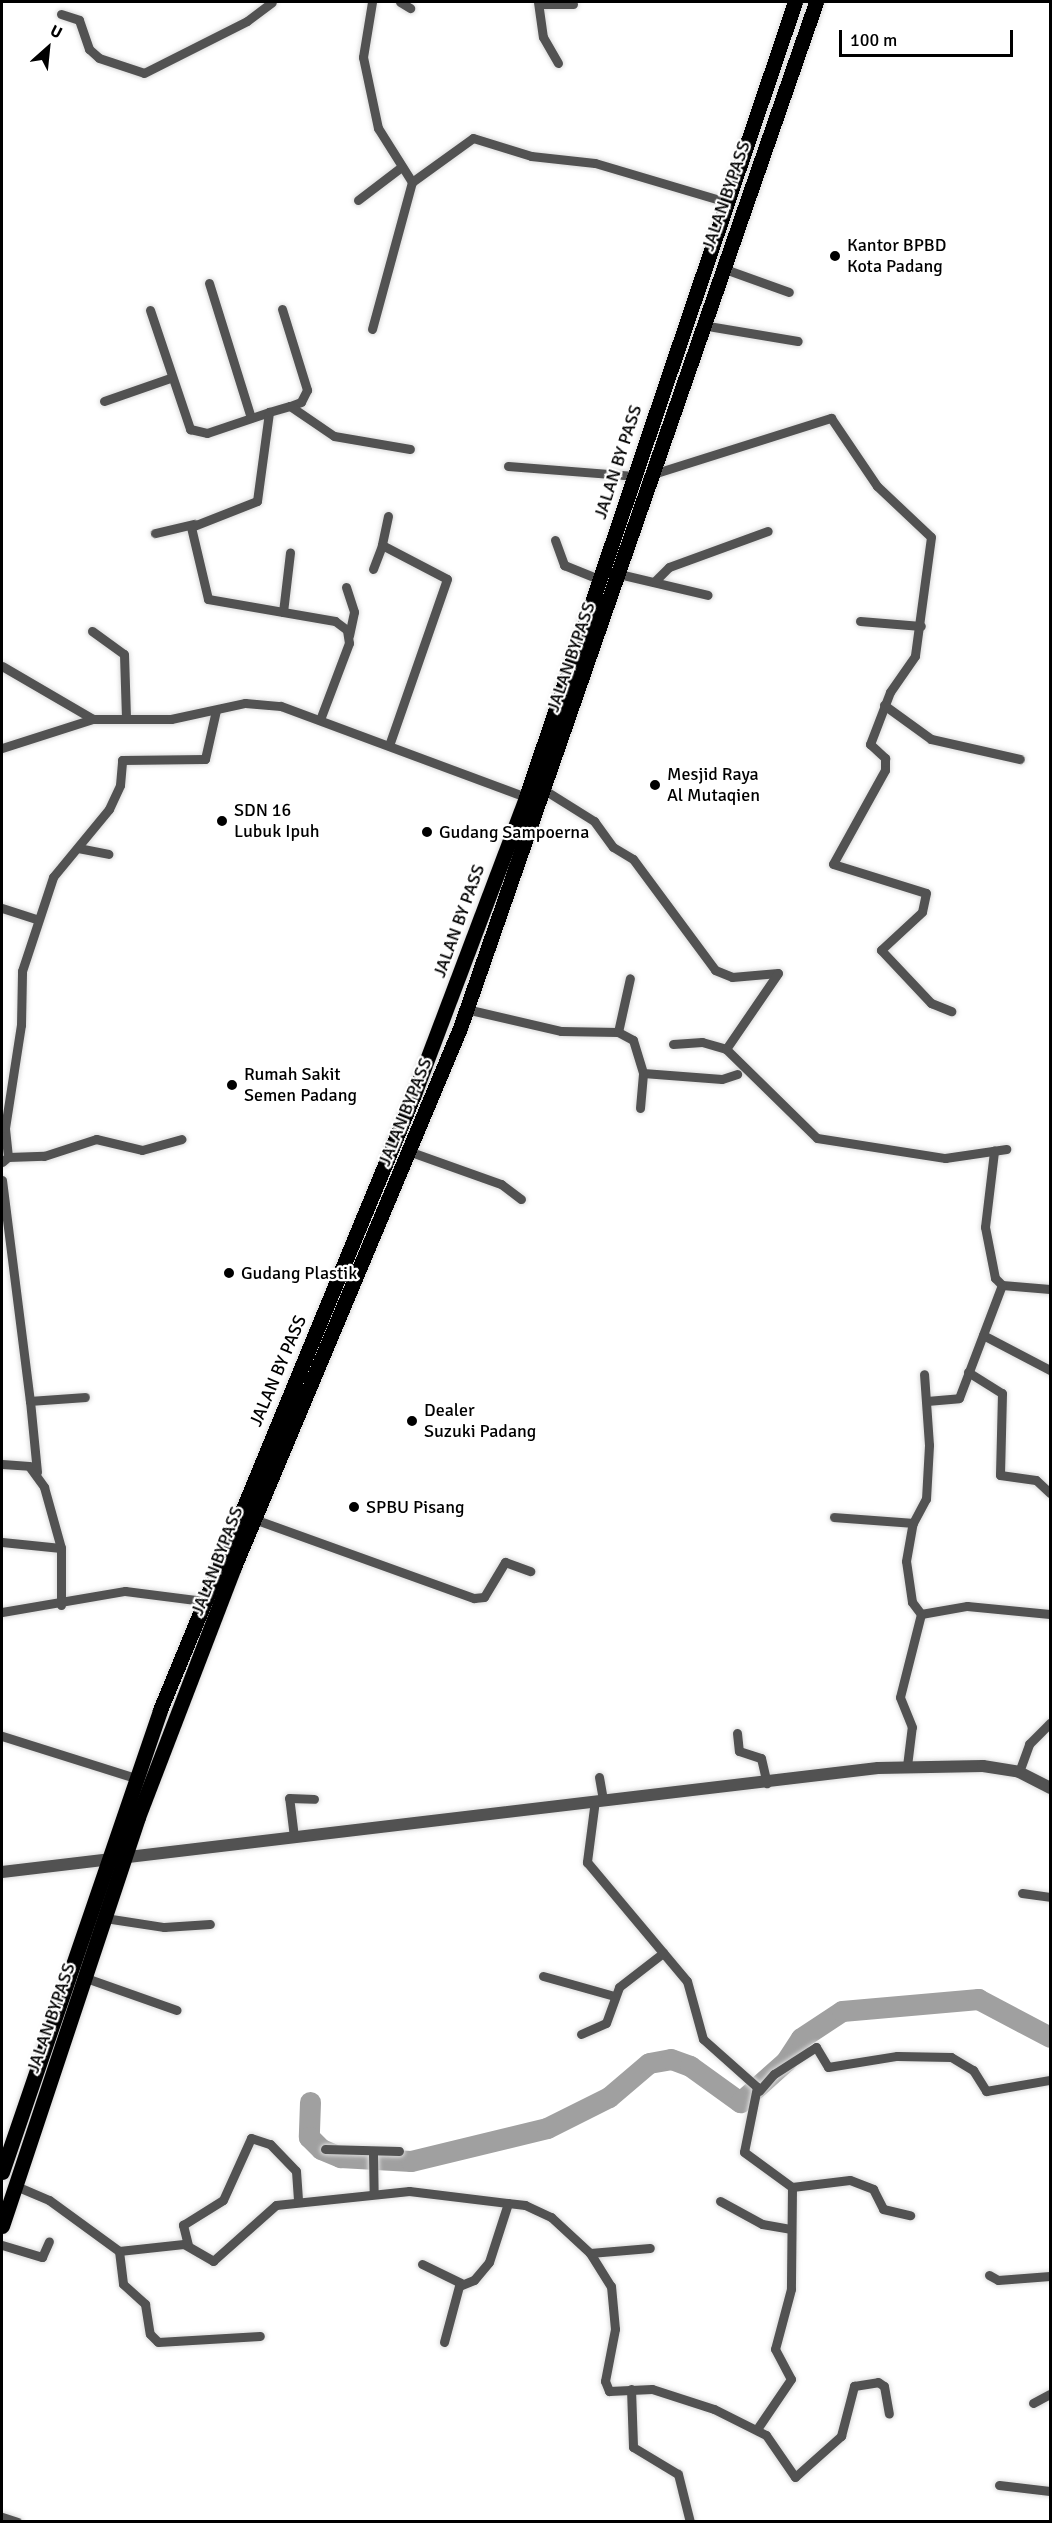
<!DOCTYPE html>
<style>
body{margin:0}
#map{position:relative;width:1052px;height:2523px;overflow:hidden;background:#fff;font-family:Signika,sans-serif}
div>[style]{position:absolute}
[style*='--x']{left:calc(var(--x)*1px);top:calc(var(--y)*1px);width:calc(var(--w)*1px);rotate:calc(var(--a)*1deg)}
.river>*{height:21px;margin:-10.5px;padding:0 10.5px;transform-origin:10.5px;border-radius:10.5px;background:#a0a0a0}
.roads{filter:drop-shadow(0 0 2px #dbdbdb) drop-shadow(0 0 2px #dbdbdb)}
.minor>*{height:9px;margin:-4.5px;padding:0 4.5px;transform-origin:4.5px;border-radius:4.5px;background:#525252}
.tertiary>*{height:12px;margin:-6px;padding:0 6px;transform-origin:6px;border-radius:6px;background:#525252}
.trunk>*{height:15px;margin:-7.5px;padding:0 7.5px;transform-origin:7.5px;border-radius:7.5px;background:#000}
.dots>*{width:16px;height:16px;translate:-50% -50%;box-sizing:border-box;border:3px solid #fff;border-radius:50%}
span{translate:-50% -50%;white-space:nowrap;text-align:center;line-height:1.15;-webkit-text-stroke:4.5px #fff;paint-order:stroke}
.street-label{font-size:18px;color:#000}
.poi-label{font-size:18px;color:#000}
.left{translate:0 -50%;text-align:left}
.frame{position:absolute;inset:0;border:3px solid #000;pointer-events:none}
.north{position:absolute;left:18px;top:18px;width:60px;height:60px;-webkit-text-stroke:4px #fff;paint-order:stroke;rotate:27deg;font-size:16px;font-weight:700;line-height:24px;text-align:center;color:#000}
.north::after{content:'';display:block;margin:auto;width:21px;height:27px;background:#000;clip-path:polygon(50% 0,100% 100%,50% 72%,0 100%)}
.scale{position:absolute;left:839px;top:30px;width:174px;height:27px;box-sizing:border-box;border:3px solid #000;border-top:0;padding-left:8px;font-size:18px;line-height:21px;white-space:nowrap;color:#000;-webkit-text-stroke:4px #fff;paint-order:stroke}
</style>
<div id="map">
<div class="river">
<i style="--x:310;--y:2102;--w:35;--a:92"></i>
<i style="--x:309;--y:2137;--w:17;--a:45"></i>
<i style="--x:321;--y:2149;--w:21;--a:23"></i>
<i style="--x:340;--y:2157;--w:71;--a:3.2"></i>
<i style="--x:411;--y:2161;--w:140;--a:-13.6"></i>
<i style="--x:547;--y:2128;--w:69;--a:-26.6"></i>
<i style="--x:609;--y:2097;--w:52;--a:-40.4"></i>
<i style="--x:649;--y:2063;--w:22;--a:-10"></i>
<i style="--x:671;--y:2059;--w:20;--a:20"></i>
<i style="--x:690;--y:2066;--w:62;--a:35.8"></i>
<i style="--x:740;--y:2102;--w:62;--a:-41.7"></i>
<i style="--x:786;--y:2061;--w:27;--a:-57"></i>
<i style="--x:801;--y:2038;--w:49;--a:-33.4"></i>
<i style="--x:842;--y:2011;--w:137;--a:-5"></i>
<i style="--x:978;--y:1999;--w:81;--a:27.8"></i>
</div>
<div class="roads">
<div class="minor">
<i style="--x:372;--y:2;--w:56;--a:99.3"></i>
<i style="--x:363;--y:57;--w:73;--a:78.1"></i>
<i style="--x:378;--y:128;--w:64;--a:57.8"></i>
<i style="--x:400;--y:2;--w:12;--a:31"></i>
<i style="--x:538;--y:2;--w:35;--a:82"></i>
<i style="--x:543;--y:37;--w:30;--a:60"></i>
<i style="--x:539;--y:4;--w:34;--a:0"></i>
<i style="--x:61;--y:14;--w:19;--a:18"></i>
<i style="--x:79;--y:20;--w:31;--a:71"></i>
<i style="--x:89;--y:49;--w:13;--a:42"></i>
<i style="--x:99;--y:58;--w:47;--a:18.4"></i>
<i style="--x:144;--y:73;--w:115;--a:-26.8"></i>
<i style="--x:247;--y:21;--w:31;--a:-37"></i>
<i style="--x:358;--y:200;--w:53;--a:-37.3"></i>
<i style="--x:722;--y:268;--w:71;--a:19.7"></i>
<i style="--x:209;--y:283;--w:141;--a:72.7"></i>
<i style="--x:282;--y:309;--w:85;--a:72.8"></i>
<i style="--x:307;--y:390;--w:13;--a:117"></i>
<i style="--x:301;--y:402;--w:12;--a:160"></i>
<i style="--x:150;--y:310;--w:126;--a:71.4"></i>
<i style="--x:190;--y:429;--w:17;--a:13"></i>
<i style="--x:207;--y:433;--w:65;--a:-18.7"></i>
<i style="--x:702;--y:325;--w:97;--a:9.5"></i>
<i style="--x:372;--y:329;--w:152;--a:-74.8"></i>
<i style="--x:412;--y:182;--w:75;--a:-35.8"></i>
<i style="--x:473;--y:138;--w:61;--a:17.2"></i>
<i style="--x:531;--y:156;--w:64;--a:6.2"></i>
<i style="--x:595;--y:163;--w:138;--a:16.5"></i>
<i style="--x:104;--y:401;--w:70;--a:-19.2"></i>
<i style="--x:508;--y:466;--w:126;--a:4.5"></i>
<i style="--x:653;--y:474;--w:187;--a:-17.5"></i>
<i style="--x:831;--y:418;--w:82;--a:55.9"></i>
<i style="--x:877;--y:486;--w:74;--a:43.4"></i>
<i style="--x:931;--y:537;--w:120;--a:97.7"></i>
<i style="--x:915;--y:656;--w:44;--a:124.8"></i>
<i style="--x:890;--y:692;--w:56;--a:111"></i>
<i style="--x:870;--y:744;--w:21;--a:43"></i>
<i style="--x:885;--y:758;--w:12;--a:90"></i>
<i style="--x:885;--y:770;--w:107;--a:119"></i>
<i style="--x:833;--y:864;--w:97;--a:17.3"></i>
<i style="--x:926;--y:893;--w:19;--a:102"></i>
<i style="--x:922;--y:912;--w:56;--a:137.2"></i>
<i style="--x:881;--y:950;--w:73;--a:46.7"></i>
<i style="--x:931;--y:1003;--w:22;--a:22"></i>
<i style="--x:388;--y:516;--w:30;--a:102"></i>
<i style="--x:382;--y:545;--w:73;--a:27.6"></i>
<i style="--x:447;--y:579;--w:174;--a:109.2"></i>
<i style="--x:155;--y:533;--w:40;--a:-13"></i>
<i style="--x:555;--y:540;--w:27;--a:70"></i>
<i style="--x:564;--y:565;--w:38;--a:22"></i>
<i style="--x:373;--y:569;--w:26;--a:-69"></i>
<i style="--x:619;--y:574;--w:91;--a:13.3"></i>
<i style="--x:654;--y:582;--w:21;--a:-45"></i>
<i style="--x:669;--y:567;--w:105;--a:-20"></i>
<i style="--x:346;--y:587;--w:26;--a:72"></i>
<i style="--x:354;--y:612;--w:24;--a:102"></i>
<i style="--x:283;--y:612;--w:60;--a:-83.3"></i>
<i style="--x:860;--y:621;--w:61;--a:4.7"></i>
<i style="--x:92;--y:631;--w:39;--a:36"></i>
<i style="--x:124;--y:654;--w:64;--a:88.2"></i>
<i style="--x:2;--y:666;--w:105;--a:30.2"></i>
<i style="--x:93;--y:719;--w:78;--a:0"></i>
<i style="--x:171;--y:719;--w:76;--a:-12.2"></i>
<i style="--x:245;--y:703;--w:36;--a:5"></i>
<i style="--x:281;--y:706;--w:261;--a:20.4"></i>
<i style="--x:884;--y:705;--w:58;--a:35.9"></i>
<i style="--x:931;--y:739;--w:91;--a:12.7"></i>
<i style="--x:321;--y:717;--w:79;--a:-69.3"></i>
<i style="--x:349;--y:643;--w:13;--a:-99"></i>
<i style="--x:347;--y:630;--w:15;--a:-143"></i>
<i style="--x:335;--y:621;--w:129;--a:-170.2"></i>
<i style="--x:208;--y:599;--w:74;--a:-103.3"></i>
<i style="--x:191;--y:527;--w:71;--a:-21.5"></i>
<i style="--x:257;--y:501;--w:90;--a:-82.3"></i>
<i style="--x:269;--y:412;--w:22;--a:-16"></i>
<i style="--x:290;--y:406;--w:53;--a:34.3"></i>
<i style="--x:334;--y:436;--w:77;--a:9.7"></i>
<i style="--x:2;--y:748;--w:96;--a:-17.7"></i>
<i style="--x:546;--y:791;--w:57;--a:32"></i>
<i style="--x:594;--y:821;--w:32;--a:54"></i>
<i style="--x:613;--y:847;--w:23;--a:31"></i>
<i style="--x:633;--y:859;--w:138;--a:53.5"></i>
<i style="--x:715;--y:970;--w:18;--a:22"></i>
<i style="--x:732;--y:977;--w:46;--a:-5"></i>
<i style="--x:78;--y:848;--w:31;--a:11"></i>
<i style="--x:2;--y:908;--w:35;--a:18"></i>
<i style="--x:466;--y:1009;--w:98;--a:13"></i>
<i style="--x:561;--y:1031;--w:57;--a:1"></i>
<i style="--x:618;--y:1032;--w:17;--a:28"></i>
<i style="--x:633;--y:1040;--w:34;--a:73"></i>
<i style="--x:643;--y:1073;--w:79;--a:4.3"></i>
<i style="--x:722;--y:1079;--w:16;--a:-18"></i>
<i style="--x:618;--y:1032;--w:55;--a:-77.5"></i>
<i style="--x:673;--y:1044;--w:29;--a:-4"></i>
<i style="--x:702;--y:1042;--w:25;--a:16"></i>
<i style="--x:726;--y:1049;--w:127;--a:44.4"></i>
<i style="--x:817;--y:1138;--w:130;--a:8.9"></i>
<i style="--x:945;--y:1158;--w:62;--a:-8.4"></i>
<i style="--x:726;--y:1049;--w:92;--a:-55.6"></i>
<i style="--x:640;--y:1108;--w:35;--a:-85"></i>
<i style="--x:411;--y:1152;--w:96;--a:19.6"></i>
<i style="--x:501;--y:1184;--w:25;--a:37"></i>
<i style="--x:8;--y:1157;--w:36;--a:-2"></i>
<i style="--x:44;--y:1156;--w:55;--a:-18.1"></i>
<i style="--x:96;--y:1139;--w:47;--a:13.4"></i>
<i style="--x:142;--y:1150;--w:41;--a:-15.4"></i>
<i style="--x:2;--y:1162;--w:8;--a:-40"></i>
<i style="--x:8;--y:1157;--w:29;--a:-96"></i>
<i style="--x:5;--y:1128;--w:104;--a:-81.2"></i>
<i style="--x:21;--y:1025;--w:54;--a:-88.9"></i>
<i style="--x:22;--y:971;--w:99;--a:-71.7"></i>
<i style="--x:53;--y:877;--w:88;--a:-50.5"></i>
<i style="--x:109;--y:809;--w:26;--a:-65"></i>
<i style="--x:120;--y:785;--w:25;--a:-85"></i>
<i style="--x:122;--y:760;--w:83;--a:-0.7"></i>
<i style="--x:205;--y:759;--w:50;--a:-77.3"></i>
<i style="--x:2;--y:1180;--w:223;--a:82.8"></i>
<i style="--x:1002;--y:1285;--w:48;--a:4.8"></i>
<i style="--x:983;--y:1335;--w:76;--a:27.6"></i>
<i style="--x:968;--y:1372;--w:40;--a:32"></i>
<i style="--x:1002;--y:1393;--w:82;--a:91.4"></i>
<i style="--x:1000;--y:1475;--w:36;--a:8"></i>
<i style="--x:1036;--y:1480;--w:19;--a:43"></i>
<i style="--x:927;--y:1401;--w:32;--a:-5"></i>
<i style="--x:959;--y:1398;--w:121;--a:-69.2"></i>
<i style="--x:1002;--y:1285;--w:10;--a:-135"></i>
<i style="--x:995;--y:1278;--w:52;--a:-101.1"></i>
<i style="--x:985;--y:1227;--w:77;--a:-83.2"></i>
<i style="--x:2;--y:1464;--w:27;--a:4"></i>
<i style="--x:29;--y:1466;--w:26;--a:54"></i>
<i style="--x:44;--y:1487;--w:63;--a:74.4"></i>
<i style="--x:61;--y:1548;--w:57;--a:90"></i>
<i style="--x:37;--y:1472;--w:71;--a:-95.6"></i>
<i style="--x:30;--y:1401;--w:55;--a:-4.2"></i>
<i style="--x:834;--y:1517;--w:79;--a:4.3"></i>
<i style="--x:254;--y:1519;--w:234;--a:19.8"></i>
<i style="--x:474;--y:1598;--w:10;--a:-6"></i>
<i style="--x:484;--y:1597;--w:41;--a:-59"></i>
<i style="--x:505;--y:1562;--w:27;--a:20"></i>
<i style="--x:2;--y:1542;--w:59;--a:5.8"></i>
<i style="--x:2;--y:1612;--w:125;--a:-9.7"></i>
<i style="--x:125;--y:1591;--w:79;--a:7.3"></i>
<i style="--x:921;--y:1614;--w:47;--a:-9.9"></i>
<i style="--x:967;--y:1606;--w:83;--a:5.5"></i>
<i style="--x:737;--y:1733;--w:18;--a:84"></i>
<i style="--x:739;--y:1751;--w:23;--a:18"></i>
<i style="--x:761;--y:1758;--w:26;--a:77"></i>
<i style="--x:2;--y:1736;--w:139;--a:17.5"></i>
<i style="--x:907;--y:1766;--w:39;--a:-83"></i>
<i style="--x:912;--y:1727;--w:32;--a:-112"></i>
<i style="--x:900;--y:1697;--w:86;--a:-75.8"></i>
<i style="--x:921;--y:1614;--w:15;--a:-127"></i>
<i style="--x:912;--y:1602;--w:41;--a:-98.3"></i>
<i style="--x:906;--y:1561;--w:39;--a:-80"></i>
<i style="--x:913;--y:1523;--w:27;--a:-62"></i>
<i style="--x:926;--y:1499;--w:54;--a:-86.8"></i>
<i style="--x:929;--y:1445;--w:71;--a:-94"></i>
<i style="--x:1019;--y:1772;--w:30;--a:-70"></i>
<i style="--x:1029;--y:1744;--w:30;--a:-45"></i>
<i style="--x:599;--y:1777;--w:22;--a:80"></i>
<i style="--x:595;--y:1800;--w:63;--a:97.4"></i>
<i style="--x:587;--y:1862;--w:155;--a:50"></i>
<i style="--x:687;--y:1981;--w:60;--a:74.6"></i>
<i style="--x:703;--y:2039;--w:72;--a:41.6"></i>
<i style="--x:757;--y:2087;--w:66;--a:101.3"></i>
<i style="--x:744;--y:2152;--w:59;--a:36.1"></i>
<i style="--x:792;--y:2187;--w:102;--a:90.6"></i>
<i style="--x:791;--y:2289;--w:62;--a:104.9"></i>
<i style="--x:775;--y:2349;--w:34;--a:62"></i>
<i style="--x:791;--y:2379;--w:60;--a:124.2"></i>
<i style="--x:294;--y:1837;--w:39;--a:-97"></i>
<i style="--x:289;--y:1798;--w:25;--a:2"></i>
<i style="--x:1022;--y:1893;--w:28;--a:8"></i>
<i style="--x:105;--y:1918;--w:60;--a:8.7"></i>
<i style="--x:164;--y:1927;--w:46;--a:-3.7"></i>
<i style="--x:543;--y:1976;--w:74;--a:15.7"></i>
<i style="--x:86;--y:1978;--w:96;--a:19.4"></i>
<i style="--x:581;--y:2034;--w:27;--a:-24"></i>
<i style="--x:606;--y:2023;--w:38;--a:-70"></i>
<i style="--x:619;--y:1987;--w:56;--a:-37.7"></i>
<i style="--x:759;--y:2091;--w:23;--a:-49"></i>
<i style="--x:774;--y:2074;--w:50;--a:-32.7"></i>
<i style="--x:816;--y:2047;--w:23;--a:59"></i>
<i style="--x:828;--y:2067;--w:70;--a:-9.1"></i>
<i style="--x:897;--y:2056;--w:54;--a:1.1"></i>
<i style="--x:951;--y:2057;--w:26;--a:31"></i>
<i style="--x:973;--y:2070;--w:25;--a:58"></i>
<i style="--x:986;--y:2091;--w:65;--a:-9.8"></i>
<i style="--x:325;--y:2149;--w:74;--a:1.5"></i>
<i style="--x:373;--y:2154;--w:39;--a:89"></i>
<i style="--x:16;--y:2186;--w:36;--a:23"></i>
<i style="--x:49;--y:2200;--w:87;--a:36.1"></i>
<i style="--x:119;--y:2251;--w:65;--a:-6.1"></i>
<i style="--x:184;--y:2244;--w:34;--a:30"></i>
<i style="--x:213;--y:2261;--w:84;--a:-41.6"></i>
<i style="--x:276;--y:2205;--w:134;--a:-6"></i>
<i style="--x:409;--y:2191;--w:117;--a:6.9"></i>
<i style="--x:525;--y:2205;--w:29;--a:25"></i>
<i style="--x:551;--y:2217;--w:53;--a:42.7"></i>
<i style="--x:590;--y:2253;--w:39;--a:58"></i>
<i style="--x:611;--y:2286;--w:43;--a:84.7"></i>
<i style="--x:615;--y:2329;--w:53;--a:100.9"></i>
<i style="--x:605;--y:2381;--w:11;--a:68"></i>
<i style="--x:609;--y:2391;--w:43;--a:-2.7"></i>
<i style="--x:652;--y:2389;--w:65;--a:17.9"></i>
<i style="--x:714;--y:2409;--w:58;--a:26.6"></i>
<i style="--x:766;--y:2435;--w:51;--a:55.4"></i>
<i style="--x:795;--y:2477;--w:62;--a:-41.7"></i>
<i style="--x:841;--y:2436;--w:52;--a:-75.4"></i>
<i style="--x:854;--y:2386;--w:24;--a:-9"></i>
<i style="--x:878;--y:2382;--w:7;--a:34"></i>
<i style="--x:884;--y:2386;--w:28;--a:80"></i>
<i style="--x:792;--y:2187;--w:58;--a:-6.9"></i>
<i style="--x:850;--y:2180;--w:25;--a:21"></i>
<i style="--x:873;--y:2189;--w:22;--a:63"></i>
<i style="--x:883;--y:2209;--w:28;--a:13"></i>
<i style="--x:720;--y:2201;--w:48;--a:28.7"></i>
<i style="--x:762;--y:2224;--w:27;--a:10"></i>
<i style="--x:2;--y:2245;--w:42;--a:16.7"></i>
<i style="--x:42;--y:2257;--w:17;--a:-66"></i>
<i style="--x:188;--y:2245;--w:21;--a:-104"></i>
<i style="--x:183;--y:2225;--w:47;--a:-32"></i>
<i style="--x:223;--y:2200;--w:68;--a:-65.7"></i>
<i style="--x:251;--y:2138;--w:20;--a:18"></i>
<i style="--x:270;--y:2144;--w:37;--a:46"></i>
<i style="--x:296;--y:2171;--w:31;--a:86"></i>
<i style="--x:119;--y:2251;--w:33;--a:83"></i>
<i style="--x:123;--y:2284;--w:30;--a:42"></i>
<i style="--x:145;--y:2304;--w:30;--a:81"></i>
<i style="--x:150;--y:2334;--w:11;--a:45"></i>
<i style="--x:158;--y:2342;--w:102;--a:-3.4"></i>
<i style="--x:590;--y:2253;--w:60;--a:-4.8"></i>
<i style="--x:422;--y:2264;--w:43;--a:26"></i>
<i style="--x:989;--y:2275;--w:10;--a:29"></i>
<i style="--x:998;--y:2280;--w:52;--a:-4.4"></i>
<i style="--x:444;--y:2342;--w:58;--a:-75"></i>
<i style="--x:459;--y:2286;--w:16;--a:-22"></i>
<i style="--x:474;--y:2280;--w:23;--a:-50"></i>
<i style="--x:489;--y:2262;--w:62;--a:-72.1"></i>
<i style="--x:631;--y:2389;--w:58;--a:88"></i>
<i style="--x:633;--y:2447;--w:52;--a:31"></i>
<i style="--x:678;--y:2474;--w:49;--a:76"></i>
<i style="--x:1033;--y:2403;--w:19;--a:-28"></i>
<i style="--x:999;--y:2485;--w:51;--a:6.7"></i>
<i style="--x:2;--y:2517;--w:16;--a:18"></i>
</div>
<div class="tertiary">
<i style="--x:2;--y:1872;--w:882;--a:-6.77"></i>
<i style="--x:878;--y:1768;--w:105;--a:-1.1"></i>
<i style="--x:983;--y:1766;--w:36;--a:9"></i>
<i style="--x:1019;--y:1772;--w:35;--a:27"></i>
</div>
<div class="trunk">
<i style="--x:2;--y:2172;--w:488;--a:-71.1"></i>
<i style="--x:160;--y:1710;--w:666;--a:-67.59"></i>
<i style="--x:414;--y:1094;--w:317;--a:-69.3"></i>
<i style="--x:526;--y:797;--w:839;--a:-71.31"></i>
<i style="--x:2;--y:2226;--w:431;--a:-71.6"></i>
<i style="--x:138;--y:1817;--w:268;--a:-69"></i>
<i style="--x:234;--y:1567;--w:584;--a:-67.25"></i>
<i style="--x:460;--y:1028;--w:1086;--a:-70.86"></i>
</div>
</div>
<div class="dots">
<i style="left:835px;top:256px;background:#000"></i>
<i style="left:655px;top:785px;background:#000"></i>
<i style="left:222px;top:821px;background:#000"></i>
<i style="left:427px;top:832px;background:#000"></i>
<i style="left:232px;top:1085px;background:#000"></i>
<i style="left:229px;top:1273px;background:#000"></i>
<i style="left:412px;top:1421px;background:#000"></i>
<i style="left:354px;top:1507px;background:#000"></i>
</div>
<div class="street-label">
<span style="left:726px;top:196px;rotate:-71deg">JALAN BYPASS</span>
<span style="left:618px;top:462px;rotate:-72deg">JALAN BY PASS</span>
<span style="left:571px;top:657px;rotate:-71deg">JALAN BYPASS</span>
<span style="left:459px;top:921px;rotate:-70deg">JALAN BY PASS</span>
<span style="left:405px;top:1112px;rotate:-68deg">JALAN BYPASS</span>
<span style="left:278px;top:1371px;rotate:-67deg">JALAN BY PASS</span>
<span style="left:217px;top:1561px;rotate:-69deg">JALAN BYPASS</span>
<span style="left:51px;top:2018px;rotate:-71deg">JALAN BYPASS</span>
</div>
<div class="poi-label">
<span class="left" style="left:847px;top:256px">Kantor BPBD<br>Kota Padang</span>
<span class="left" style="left:667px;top:785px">Mesjid Raya<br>Al Mutaqien</span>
<span class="left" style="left:234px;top:821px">SDN 16<br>Lubuk Ipuh</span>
<span class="left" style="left:439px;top:832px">Gudang Sampoerna</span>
<span class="left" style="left:244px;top:1085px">Rumah Sakit<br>Semen Padang</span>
<span class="left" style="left:241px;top:1273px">Gudang Plastik</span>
<span class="left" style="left:424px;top:1421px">Dealer<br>Suzuki Padang</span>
<span class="left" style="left:366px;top:1507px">SPBU Pisang</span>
</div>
<div class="frame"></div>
<div class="north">U</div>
<div class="scale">100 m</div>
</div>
